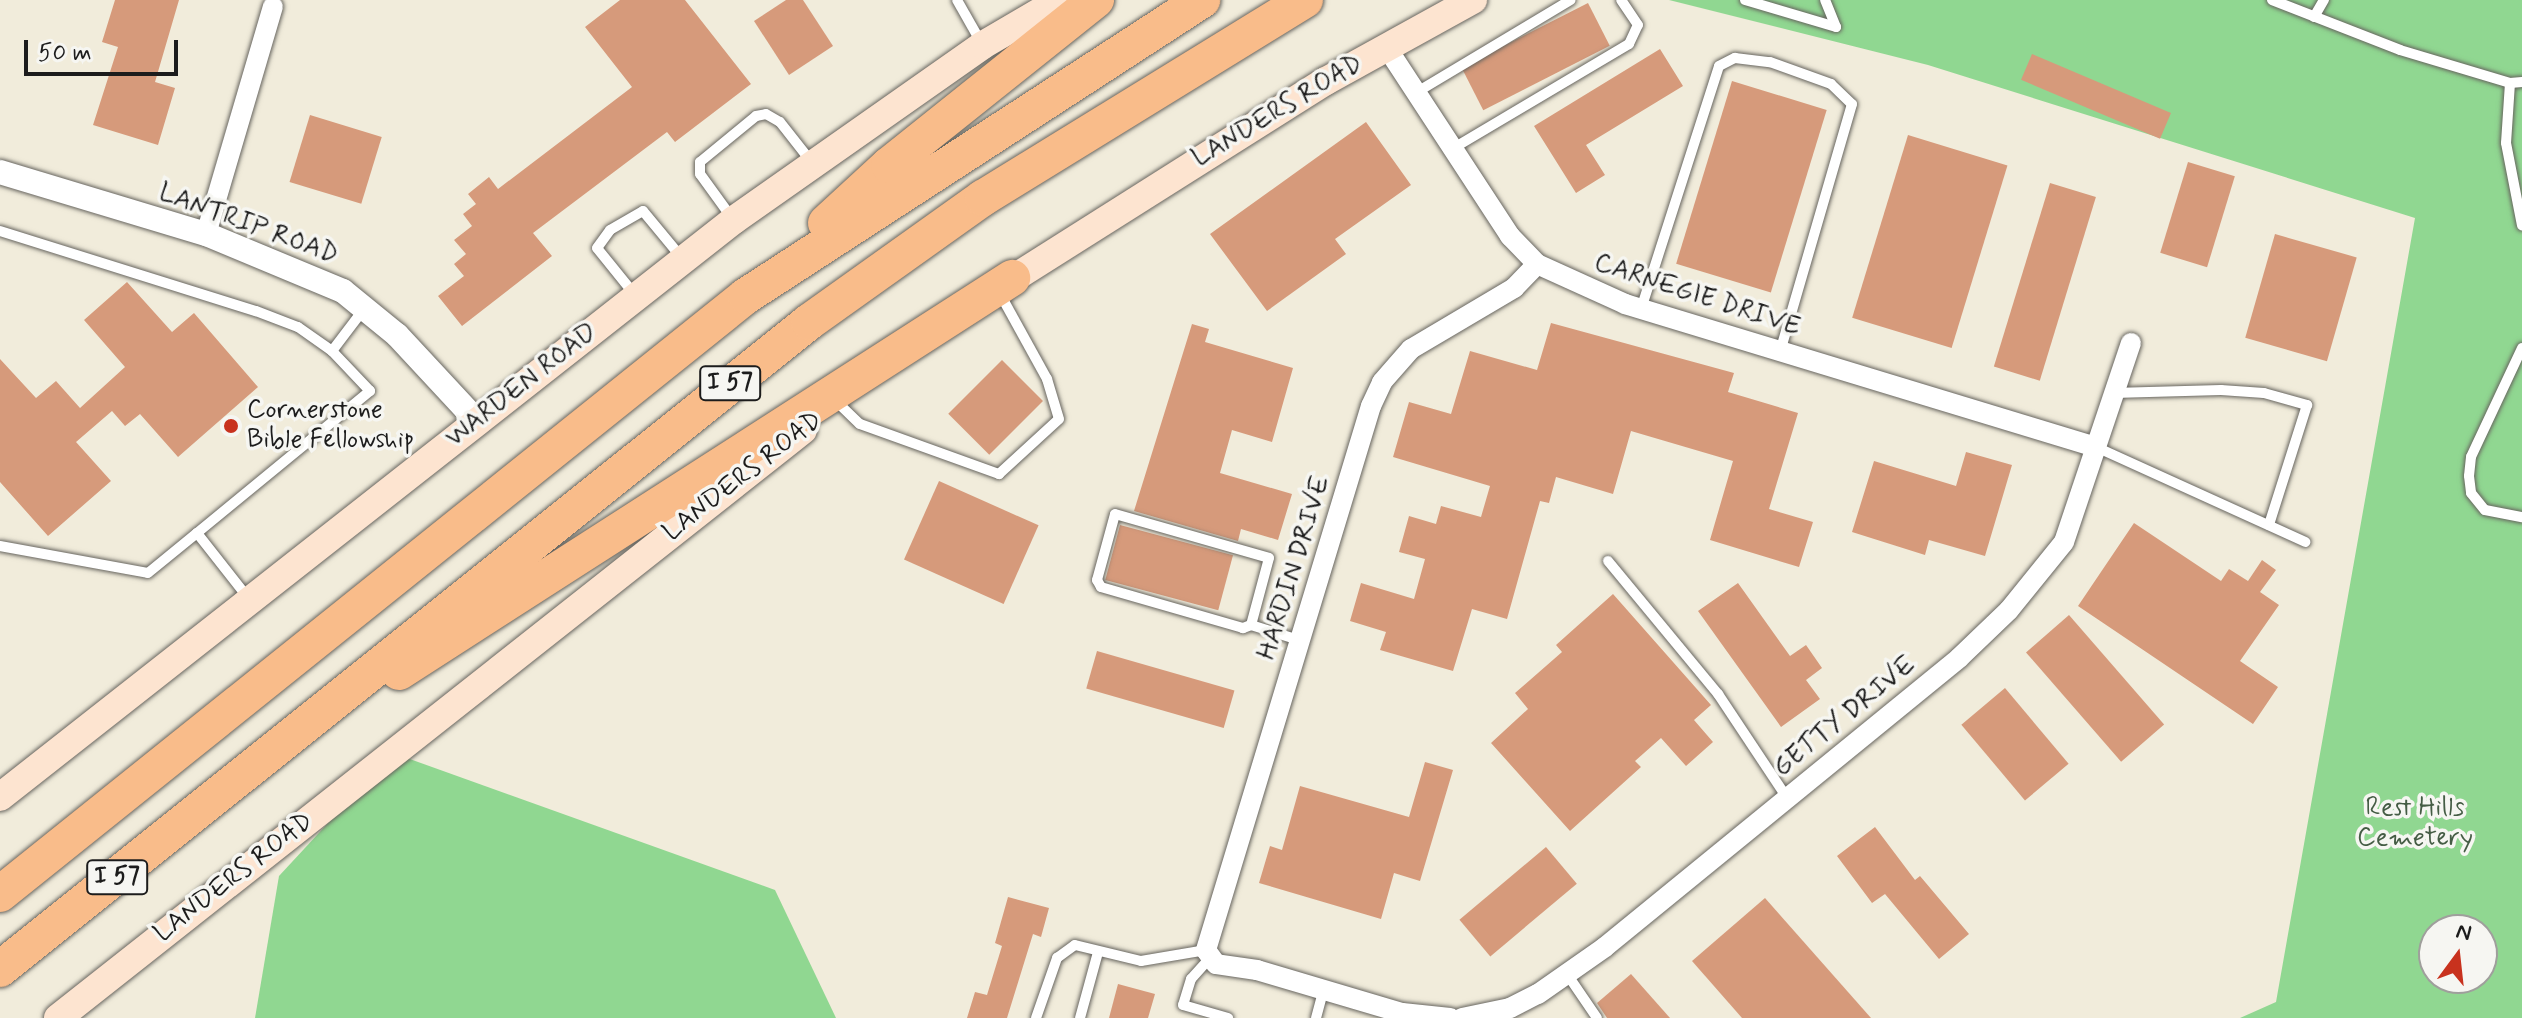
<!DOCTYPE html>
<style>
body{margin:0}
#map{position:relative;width:2522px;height:1018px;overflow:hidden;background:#f1ecdb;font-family:Mynerve,sans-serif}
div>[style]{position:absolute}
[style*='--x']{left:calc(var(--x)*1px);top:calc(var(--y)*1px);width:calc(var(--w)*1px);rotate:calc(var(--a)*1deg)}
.green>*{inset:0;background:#90d791}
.building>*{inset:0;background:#d69a7b;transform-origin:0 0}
.roads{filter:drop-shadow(0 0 2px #67655f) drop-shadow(0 0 2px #67655f)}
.service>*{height:10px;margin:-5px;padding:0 5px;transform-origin:5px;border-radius:5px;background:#fff}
.minor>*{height:20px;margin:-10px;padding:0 10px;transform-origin:10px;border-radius:10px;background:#fff}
.tertiary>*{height:24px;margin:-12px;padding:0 12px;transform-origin:12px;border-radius:12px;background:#fff}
.secondary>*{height:28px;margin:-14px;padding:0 14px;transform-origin:14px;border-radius:14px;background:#fde4d0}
.motorway>*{height:36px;margin:-18px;padding:0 18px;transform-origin:18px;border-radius:18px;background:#f9bc8a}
.dots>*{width:22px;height:22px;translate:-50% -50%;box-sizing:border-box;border:4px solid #f6f6f2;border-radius:50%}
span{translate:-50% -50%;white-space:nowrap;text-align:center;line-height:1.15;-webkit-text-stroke:7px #f6f6f2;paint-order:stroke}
.shield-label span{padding:2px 6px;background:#f6f6f2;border:2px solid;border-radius:6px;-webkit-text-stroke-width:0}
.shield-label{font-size:24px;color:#1c1c1c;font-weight:700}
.street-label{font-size:26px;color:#1c1c1c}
.poi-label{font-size:26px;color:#1c1c1c}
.left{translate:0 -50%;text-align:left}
.park-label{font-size:26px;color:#455d45}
.north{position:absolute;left:2418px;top:914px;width:80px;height:80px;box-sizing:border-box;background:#f6f6f2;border:2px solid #9f9f9c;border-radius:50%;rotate:15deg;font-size:22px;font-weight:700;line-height:32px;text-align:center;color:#1c1c1c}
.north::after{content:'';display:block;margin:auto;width:28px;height:36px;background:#c8321e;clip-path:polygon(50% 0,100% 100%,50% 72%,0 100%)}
.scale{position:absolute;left:24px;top:40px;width:154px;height:36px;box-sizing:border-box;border:4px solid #1c1c1c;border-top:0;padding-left:10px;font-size:24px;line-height:28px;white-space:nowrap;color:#1c1c1c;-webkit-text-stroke:6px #f6f6f2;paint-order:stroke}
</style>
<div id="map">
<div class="green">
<i style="clip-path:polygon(evenodd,1669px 0,2522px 0,2522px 1018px,2240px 1018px,2276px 1002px,2415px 218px,1928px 65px,1669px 0,2434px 930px,2482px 930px,2482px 978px,2434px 978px,2434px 930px)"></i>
<i style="clip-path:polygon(393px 753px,775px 890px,836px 1018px,255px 1018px,279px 876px)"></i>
</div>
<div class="building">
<i style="clip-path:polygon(115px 0,179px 0,155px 82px,175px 88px,158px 145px,93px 125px,118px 47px,102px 42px)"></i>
<i style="clip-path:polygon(620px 0,685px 0,751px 84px,675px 142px,667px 132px,533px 233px,552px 256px,462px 326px,438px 296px,464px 276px,454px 264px,466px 254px,454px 240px,472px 226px,463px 214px,476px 204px,468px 194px,489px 177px,498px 189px,632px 87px,585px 27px)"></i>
<i style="clip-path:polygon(786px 0,803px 0,833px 46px,789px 75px,754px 21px)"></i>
<i style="left:1588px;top:3px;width:48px;height:142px;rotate:63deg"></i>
<i style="clip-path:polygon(1660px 49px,1683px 86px,1586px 145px,1605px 175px,1576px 193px,1534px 126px)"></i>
<i style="left:2032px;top:54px;width:151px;height:28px;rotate:23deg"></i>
<i style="left:1732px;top:81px;width:99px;height:191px;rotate:17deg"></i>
<i style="left:310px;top:115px;width:75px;height:70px;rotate:17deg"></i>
<i style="clip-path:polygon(1366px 122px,1411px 185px,1335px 239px,1346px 254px,1267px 311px,1210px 234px)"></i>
<i style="left:1908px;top:135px;width:104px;height:191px;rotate:17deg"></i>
<i style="left:2188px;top:162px;width:49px;height:95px;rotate:17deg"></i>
<i style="left:2050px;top:183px;width:48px;height:192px;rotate:17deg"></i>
<i style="left:2275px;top:234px;width:85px;height:108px;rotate:16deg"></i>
<i style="clip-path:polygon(127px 282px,172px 332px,194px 313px,258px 387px,178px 457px,140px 414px,125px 426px,112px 411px,76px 442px,111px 481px,48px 536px,0 482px,0 359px,36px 398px,56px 381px,80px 408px,125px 367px,84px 320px)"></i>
<i style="clip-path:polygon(1551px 323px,1734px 373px,1728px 392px,1798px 413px,1769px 509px,1813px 522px,1799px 567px,1710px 540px,1733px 461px,1631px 431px,1613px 494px,1556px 477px,1549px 503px,1540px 501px,1507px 619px,1472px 609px,1453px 671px,1380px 650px,1386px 632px,1350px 621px,1361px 583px,1414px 599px,1425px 559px,1399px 552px,1409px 516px,1436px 524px,1441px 506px,1481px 517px,1490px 486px,1393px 457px,1409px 402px,1451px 414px,1470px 351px,1537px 370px)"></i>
<i style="clip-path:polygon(1192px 324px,1209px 329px,1205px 342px,1293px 368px,1272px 442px,1232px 430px,1220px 473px,1292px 494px,1278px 540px,1241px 529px,1238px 541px,1134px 511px)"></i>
<i style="left:1002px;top:360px;width:58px;height:76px;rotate:45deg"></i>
<i style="clip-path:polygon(1966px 452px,2012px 465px,1985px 556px,1929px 540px,1925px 555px,1852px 532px,1874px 461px,1956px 486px)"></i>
<i style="left:939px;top:481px;width:109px;height:86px;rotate:24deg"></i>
<i style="clip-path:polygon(2134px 523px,2221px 581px,2229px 569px,2248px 581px,2262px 560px,2276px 570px,2260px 592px,2279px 605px,2240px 661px,2278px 687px,2253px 724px,2078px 606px)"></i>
<i style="left:1120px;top:525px;width:117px;height:57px;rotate:15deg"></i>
<i style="clip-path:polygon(1738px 583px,1790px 656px,1806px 645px,1822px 668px,1806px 680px,1820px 699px,1781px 727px,1698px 611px)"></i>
<i style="clip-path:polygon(1613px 594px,1711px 705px,1694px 720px,1713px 742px,1686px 766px,1661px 738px,1635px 761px,1641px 767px,1570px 831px,1491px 743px,1528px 709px,1515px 693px,1562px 652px,1556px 645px)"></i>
<i style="left:2069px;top:615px;width:145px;height:57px;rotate:49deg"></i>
<i style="left:1097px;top:651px;width:143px;height:39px;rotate:16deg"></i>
<i style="left:2005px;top:688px;width:99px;height:57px;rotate:50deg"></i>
<i style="clip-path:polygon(1425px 762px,1453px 770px,1420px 881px,1394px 873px,1381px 919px,1259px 883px,1270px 846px,1282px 850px,1300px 786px,1409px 817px)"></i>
<i style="clip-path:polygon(1875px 827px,1915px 880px,1920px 876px,1969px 934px,1939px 959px,1885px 894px,1872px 903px,1837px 856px)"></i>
<i style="left:1546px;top:847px;width:48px;height:113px;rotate:50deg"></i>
<i style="clip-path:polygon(1008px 897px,1049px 908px,1041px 937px,1033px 934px,1007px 1018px,967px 1018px,975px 992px,987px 995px,1002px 946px,995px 943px)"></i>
<i style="clip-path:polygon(1765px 898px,1871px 1018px,1742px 1018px,1692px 961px)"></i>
<i style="clip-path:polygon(1631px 974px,1670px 1018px,1607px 1018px,1597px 1003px)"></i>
<i style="clip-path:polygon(1118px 984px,1155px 994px,1148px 1018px,1109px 1018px)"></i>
</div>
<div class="roads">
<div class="service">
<i style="--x:957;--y:0;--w:51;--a:60.4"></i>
<i style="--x:1745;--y:0;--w:95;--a:16.5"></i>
<i style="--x:1836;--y:27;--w:29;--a:-112"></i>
<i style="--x:2272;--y:0;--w:137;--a:21.3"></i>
<i style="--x:2400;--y:50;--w:115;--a:16.7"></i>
<i style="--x:2510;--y:83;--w:12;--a:-5"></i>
<i style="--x:2314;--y:17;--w:20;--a:-60"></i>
<i style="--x:2510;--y:83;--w:60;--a:93.8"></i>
<i style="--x:2506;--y:143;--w:84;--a:79"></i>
<i style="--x:1417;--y:92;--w:179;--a:-30.9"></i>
<i style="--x:1452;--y:149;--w:206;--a:-30.7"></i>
<i style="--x:1629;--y:44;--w:21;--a:-65"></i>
<i style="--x:1638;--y:25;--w:30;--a:-124"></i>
<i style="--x:732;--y:218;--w:54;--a:-126"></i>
<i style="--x:700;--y:174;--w:12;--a:-90"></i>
<i style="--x:700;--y:162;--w:72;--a:-39.4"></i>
<i style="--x:756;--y:116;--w:10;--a:-11"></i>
<i style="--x:766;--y:114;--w:16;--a:30"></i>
<i style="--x:780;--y:122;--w:53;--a:51.8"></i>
<i style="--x:0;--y:231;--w:268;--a:17.4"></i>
<i style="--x:256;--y:311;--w:45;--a:20.9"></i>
<i style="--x:298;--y:327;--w:42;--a:35.2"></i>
<i style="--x:332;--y:351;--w:53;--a:-52.7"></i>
<i style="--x:635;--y:295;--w:60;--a:-129"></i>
<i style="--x:597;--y:248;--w:22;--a:-54"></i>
<i style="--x:610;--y:230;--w:38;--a:-30"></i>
<i style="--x:643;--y:211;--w:61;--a:50.3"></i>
<i style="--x:1641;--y:309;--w:255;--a:-72.2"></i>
<i style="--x:1719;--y:66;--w:18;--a:-27"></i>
<i style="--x:1735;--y:58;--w:35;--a:7"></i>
<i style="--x:1770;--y:62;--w:65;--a:19.8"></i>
<i style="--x:1831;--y:84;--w:29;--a:44"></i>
<i style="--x:1852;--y:104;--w:258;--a:106.2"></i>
<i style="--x:2522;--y:348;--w:120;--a:115.1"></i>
<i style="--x:2471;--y:457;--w:19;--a:96"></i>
<i style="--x:2469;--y:476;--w:17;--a:83"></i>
<i style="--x:2471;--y:493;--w:22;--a:51"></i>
<i style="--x:2485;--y:510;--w:38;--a:11"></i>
<i style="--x:2113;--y:393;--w:108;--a:-1.6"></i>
<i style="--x:2221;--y:390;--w:43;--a:4"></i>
<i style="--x:2264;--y:393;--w:45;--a:15.6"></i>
<i style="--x:2307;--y:405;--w:126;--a:107.6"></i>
<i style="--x:838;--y:403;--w:30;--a:44"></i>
<i style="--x:860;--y:424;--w:148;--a:19.8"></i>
<i style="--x:999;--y:474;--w:81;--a:-42.5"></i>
<i style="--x:1059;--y:419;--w:42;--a:-106.7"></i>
<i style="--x:1047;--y:379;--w:97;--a:-118.9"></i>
<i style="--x:2096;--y:447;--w:230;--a:24.4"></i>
<i style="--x:197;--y:533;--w:224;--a:-39.4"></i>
<i style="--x:370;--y:391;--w:55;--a:-133.5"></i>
<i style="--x:0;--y:546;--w:150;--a:10.3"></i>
<i style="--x:148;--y:573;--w:63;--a:-39.2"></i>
<i style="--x:197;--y:533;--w:84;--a:51.8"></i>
<i style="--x:1608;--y:561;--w:173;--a:50.4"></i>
<i style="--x:1718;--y:694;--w:125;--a:56.4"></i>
<i style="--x:1251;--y:625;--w:9;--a:159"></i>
<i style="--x:1243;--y:628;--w:148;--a:-163.9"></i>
<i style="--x:1101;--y:587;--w:8;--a:-120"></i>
<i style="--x:1097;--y:580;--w:68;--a:-74.7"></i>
<i style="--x:1115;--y:514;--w:160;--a:15.9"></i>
<i style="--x:1269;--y:558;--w:69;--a:105"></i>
<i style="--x:1251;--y:625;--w:50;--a:17.4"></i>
<i style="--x:1209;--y:959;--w:27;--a:132"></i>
<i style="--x:1191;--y:979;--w:27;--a:107"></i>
<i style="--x:1183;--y:1005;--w:47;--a:16.1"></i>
<i style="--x:1567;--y:974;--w:53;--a:55.7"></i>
<i style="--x:1036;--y:1018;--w:64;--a:-70.7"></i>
<i style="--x:1057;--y:958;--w:22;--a:-36"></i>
<i style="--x:1075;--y:945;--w:68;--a:13.6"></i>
<i style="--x:1141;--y:961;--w:66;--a:-9.6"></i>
<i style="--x:1080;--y:1018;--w:68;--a:-74.7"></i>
<i style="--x:1316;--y:1018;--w:30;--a:-75"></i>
</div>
<div class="minor">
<i style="--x:1387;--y:48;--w:225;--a:56.8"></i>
<i style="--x:1510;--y:236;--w:39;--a:46"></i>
<i style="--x:1537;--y:264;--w:97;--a:24.4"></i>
<i style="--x:1625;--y:304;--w:491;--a:16.9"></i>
<i style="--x:206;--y:234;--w:237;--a:-73.6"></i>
<i style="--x:1450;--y:1018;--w:48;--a:-174.1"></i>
<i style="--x:1402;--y:1013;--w:151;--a:-163.5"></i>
<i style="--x:1257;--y:970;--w:41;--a:-171.7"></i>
<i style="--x:1216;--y:964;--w:17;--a:-126"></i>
<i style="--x:1206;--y:950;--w:568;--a:-73.13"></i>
<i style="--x:1371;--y:406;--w:26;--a:-65"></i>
<i style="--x:1382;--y:382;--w:44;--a:-48.7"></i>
<i style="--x:1411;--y:349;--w:120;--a:-30.6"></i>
<i style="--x:1514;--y:288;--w:33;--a:-46"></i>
<i style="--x:1462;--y:1018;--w:49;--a:-11.8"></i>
<i style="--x:1510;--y:1008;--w:31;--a:-27"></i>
<i style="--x:1538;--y:994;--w:82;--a:-35"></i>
<i style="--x:1605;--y:947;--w:457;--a:-39.2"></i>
<i style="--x:1959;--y:658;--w:69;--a:-43.8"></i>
<i style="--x:2009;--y:610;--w:87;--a:-51"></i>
<i style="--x:2064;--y:542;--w:210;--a:-71.4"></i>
</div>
<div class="tertiary">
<i style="--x:0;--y:172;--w:215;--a:16.8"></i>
<i style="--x:206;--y:234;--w:148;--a:22.6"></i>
<i style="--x:343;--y:291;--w:70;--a:39.2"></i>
<i style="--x:397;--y:335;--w:117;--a:47.1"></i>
</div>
<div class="secondary">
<i style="--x:995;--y:290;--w:391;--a:-32.3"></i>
<i style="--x:1326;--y:81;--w:168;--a:-28.9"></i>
<i style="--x:0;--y:797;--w:934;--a:-38.17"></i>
<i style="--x:734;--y:220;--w:304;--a:-35.1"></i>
<i style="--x:983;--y:45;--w:89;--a:-30.3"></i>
<i style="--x:58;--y:1018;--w:949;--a:-38.28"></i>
</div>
<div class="motorway">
<i style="--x:826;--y:223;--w:86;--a:-42.6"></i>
<i style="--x:889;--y:165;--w:265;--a:-38.6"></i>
<i style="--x:399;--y:672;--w:729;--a:-32.73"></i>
<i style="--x:0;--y:894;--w:956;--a:-38.72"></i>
<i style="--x:746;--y:296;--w:544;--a:-32.99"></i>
<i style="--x:0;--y:969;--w:1036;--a:-38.65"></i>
<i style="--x:809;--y:322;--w:214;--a:-35.5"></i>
<i style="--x:983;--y:198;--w:378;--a:-31.6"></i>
</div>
</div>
<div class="dots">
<i style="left:231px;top:426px;background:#c8321e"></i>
</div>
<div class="shield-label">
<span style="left:730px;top:383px">I 57</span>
<span style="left:117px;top:877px">I 57</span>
</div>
<div class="street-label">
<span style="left:1278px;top:112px;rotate:-31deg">LANDERS ROAD</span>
<span style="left:248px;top:225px;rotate:20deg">LANTRIP ROAD</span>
<span style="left:1697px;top:296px;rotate:18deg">CARNEGIE DRIVE</span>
<span style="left:522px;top:386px;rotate:-38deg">WARDEN ROAD</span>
<span style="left:743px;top:477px;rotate:-38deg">LANDERS ROAD</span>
<span style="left:1295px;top:568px;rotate:-73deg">HARDIN DRIVE</span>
<span style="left:1845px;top:717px;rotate:-39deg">GETTY DRIVE</span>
<span style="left:234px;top:878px;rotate:-38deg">LANDERS ROAD</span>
</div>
<div class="poi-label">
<span class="left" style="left:247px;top:426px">Cornerstone<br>Bible Fellowship</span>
</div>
<div class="park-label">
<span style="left:2415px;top:824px">Rest Hills<br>Cemetery</span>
</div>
<div class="north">N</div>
<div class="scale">50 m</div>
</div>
